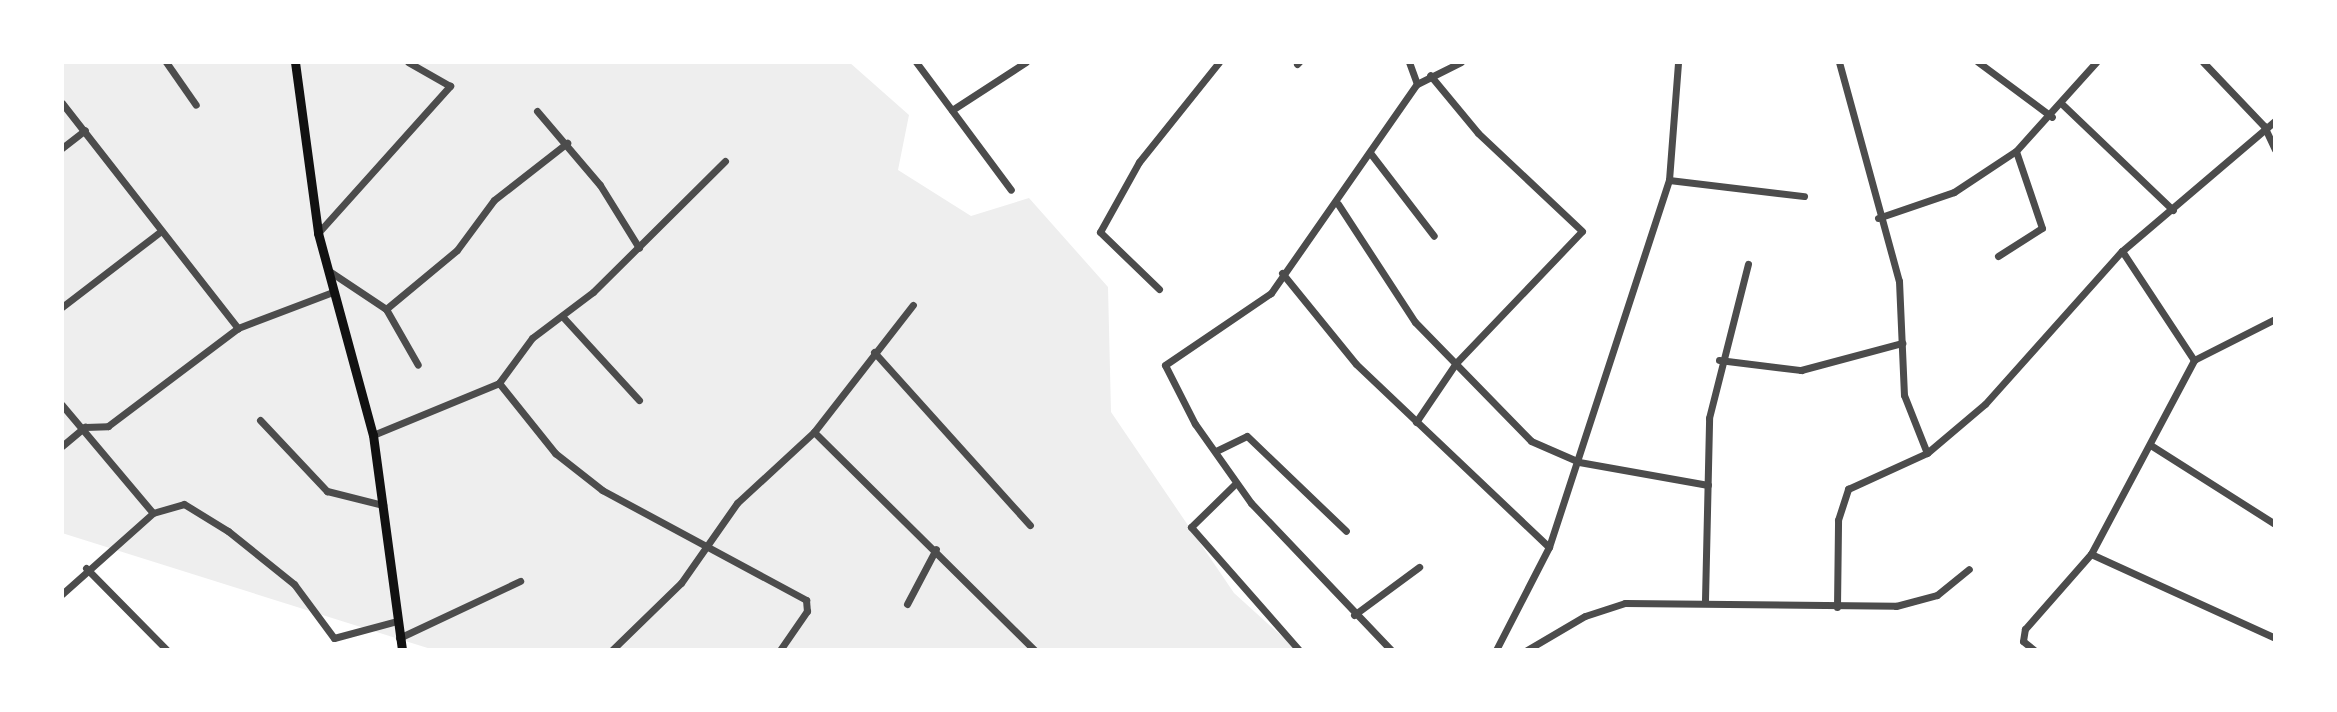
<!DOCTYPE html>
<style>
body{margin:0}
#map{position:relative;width:2337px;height:712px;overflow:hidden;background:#fff;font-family:Poppins,sans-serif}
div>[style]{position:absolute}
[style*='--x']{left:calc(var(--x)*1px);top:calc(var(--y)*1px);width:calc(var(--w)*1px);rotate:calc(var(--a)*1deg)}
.green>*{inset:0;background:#eee}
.minor>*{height:7px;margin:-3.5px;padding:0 3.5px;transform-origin:3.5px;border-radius:3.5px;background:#4c4c4c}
.secondary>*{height:9px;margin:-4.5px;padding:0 4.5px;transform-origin:4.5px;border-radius:4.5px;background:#111}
span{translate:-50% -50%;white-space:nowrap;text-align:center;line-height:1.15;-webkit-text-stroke:8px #fff;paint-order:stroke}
.frame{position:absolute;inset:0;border:64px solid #fff;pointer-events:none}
</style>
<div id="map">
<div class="green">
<i style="clip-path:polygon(62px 62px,849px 62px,909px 115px,898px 170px,971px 216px,1029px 198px,1108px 287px,1111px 412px,1234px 593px,1297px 650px,434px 650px,62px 533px)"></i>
</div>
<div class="minor">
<i style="--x:166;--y:62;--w:52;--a:55.1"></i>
<i style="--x:916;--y:62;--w:159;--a:53.4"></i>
<i style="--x:1409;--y:62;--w:23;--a:70"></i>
<i style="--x:1839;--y:62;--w:227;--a:74.7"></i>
<i style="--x:1899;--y:281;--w:114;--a:87.5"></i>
<i style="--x:1904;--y:395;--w:62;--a:68.4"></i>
<i style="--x:1978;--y:62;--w:92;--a:36.6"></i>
<i style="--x:2203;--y:62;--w:88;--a:46.4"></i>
<i style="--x:2264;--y:126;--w:26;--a:65"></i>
<i style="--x:1297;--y:64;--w:3;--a:-45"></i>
<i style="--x:62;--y:103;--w:286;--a:52"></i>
<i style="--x:2063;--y:105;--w:152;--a:43.7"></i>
<i style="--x:952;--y:110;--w:88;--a:-33"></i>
<i style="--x:537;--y:111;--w:97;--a:49.6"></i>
<i style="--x:600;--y:185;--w:74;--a:58.2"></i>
<i style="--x:62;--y:148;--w:29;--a:-38"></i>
<i style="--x:1371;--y:154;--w:103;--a:52.5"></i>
<i style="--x:725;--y:161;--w:186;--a:135.2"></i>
<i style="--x:593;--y:292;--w:76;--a:143"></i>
<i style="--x:532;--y:338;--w:56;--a:126.3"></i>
<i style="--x:499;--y:383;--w:90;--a:51.3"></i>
<i style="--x:555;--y:453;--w:60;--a:38.2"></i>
<i style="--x:602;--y:490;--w:232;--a:28.3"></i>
<i style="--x:806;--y:600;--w:11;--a:85"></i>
<i style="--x:807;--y:611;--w:47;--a:124.7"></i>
<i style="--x:1669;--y:180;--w:136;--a:6.8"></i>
<i style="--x:1338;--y:204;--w:141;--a:56.9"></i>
<i style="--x:1415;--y:322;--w:166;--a:45.7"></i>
<i style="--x:1531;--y:441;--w:52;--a:23.6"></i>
<i style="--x:1579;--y:462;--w:131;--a:10.1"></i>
<i style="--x:1878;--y:218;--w:80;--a:-18.9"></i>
<i style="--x:1954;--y:192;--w:74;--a:-33.5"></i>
<i style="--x:2016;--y:151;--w:120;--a:-48"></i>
<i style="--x:318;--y:233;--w:198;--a:-48.1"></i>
<i style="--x:450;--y:86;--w:48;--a:-150.3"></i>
<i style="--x:2122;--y:251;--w:131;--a:56.6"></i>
<i style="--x:1998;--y:256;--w:52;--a:-32.5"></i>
<i style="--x:2042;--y:228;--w:81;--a:-108.7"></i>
<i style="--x:329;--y:271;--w:69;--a:33.7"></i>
<i style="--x:386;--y:309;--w:64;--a:60.3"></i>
<i style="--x:1282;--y:273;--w:117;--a:50.9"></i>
<i style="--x:1356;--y:364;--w:266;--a:43.5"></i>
<i style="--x:1159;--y:289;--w:82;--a:-136"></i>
<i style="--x:1100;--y:232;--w:80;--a:-60.9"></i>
<i style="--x:1139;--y:162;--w:128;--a:-51.3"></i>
<i style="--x:62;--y:307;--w:125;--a:-37.5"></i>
<i style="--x:386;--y:309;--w:92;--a:-39.7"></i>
<i style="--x:457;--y:250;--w:62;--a:-53.5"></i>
<i style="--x:494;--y:200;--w:93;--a:-38"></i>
<i style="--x:562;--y:316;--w:114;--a:47.5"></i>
<i style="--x:874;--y:352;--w:233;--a:48"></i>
<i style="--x:1719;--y:360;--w:83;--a:7"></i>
<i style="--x:1801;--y:370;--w:105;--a:-15"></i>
<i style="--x:62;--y:405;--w:141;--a:49.9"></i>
<i style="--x:153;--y:513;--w:122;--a:138.3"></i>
<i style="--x:260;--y:420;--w:98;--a:46.7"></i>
<i style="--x:327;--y:491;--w:58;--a:14"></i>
<i style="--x:1416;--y:422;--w:71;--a:-55.9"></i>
<i style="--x:1456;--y:363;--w:182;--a:-46.3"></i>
<i style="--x:1582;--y:231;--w:143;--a:-136.7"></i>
<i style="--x:1478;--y:133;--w:75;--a:-129.6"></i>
<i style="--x:814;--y:432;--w:310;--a:44.7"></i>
<i style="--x:373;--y:435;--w:136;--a:-22.4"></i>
<i style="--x:62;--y:446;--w:30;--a:-40"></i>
<i style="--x:85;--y:427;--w:23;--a:-2"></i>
<i style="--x:108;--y:426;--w:163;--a:-37"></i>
<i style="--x:238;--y:328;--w:102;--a:-20.8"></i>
<i style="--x:2152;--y:446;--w:146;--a:32.4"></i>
<i style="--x:1216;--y:451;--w:34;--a:-26"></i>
<i style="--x:1247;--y:436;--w:137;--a:43.8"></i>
<i style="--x:1236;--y:483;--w:63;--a:135.6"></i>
<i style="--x:1191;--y:527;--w:164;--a:48.7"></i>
<i style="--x:153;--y:513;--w:32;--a:-16"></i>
<i style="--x:184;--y:504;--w:52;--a:31.5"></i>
<i style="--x:228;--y:531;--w:85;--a:38.8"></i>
<i style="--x:294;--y:584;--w:67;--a:53.5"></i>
<i style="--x:334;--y:638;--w:61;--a:-15.2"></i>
<i style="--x:2091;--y:554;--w:202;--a:24.5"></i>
<i style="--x:86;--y:568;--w:115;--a:45.4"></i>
<i style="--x:1705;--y:600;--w:182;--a:-88.7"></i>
<i style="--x:1709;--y:418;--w:159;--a:-75.8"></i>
<i style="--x:907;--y:604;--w:62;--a:-62.2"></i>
<i style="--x:1837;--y:607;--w:87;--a:-89.3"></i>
<i style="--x:1838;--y:520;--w:33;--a:-72"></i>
<i style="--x:1848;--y:489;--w:87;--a:-24.5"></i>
<i style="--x:1927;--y:453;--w:76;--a:-40.2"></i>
<i style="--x:1985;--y:404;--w:205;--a:-48.2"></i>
<i style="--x:2122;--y:251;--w:201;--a:-40.4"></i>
<i style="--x:1354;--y:615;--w:81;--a:-36.4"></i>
<i style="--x:399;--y:638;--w:134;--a:-25.2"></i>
<i style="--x:612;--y:650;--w:96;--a:-44.2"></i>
<i style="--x:681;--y:583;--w:98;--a:-55"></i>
<i style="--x:737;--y:503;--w:105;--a:-42.7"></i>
<i style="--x:814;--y:432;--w:161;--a:-52.1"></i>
<i style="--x:1391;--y:650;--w:203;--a:-133.6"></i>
<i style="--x:1251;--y:503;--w:97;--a:-125.3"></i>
<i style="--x:1195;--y:424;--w:66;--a:-117"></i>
<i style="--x:1165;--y:365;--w:128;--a:-34.2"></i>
<i style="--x:1271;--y:293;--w:255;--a:-55.1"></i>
<i style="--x:1417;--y:84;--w:49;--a:-26.6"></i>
<i style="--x:1496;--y:650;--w:116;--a:-62.8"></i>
<i style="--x:1549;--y:547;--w:386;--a:-71.9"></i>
<i style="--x:1669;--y:180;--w:118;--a:-85.6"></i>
<i style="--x:1527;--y:650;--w:67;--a:-30.4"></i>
<i style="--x:1585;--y:616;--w:42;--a:-18"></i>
<i style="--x:1625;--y:603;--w:271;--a:0.6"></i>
<i style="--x:1896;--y:606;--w:42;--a:-15"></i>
<i style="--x:1937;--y:595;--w:41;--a:-39.1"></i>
<i style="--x:2034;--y:650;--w:14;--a:-141"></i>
<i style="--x:2023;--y:641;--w:12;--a:-81"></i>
<i style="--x:2025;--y:629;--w:100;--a:-48.7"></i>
<i style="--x:2091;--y:554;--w:220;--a:-62"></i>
<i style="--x:2194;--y:360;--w:91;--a:-26.8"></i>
</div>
<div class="secondary">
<i style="--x:295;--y:62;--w:173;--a:82.3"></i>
<i style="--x:318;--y:233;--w:209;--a:74.8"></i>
<i style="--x:373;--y:435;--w:217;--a:82.3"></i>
</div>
<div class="frame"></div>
</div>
